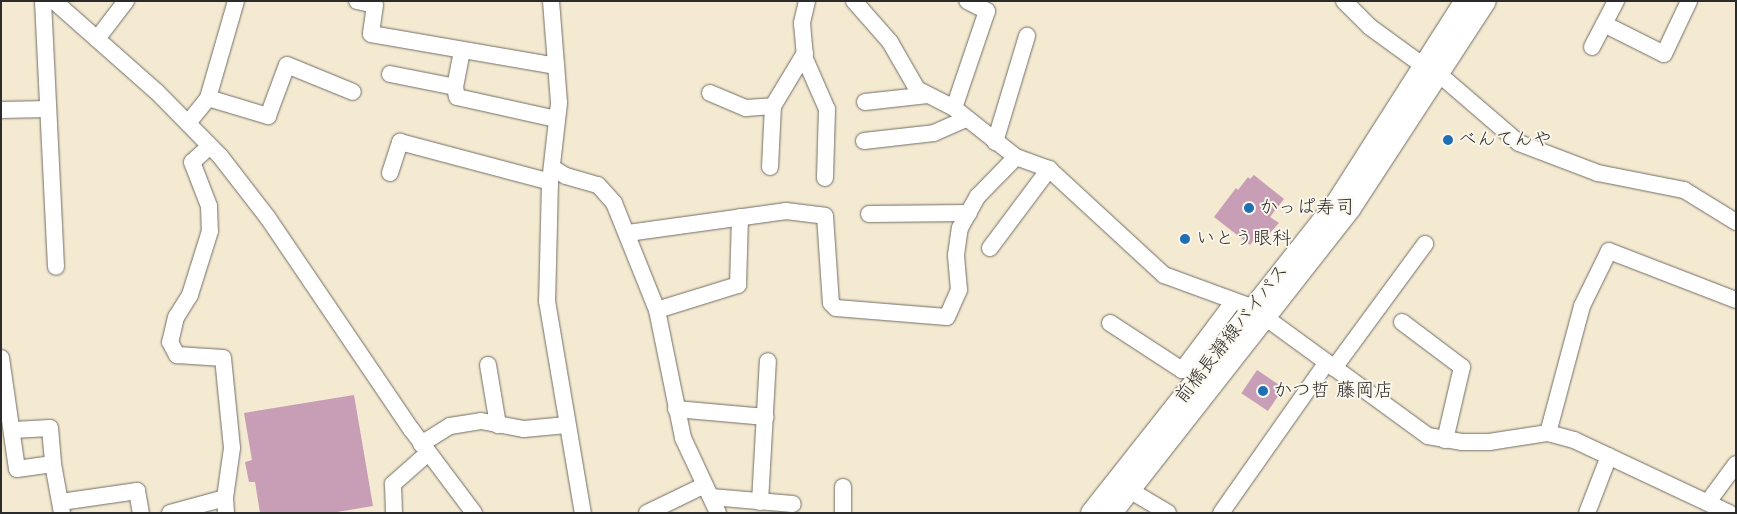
<!DOCTYPE html>
<meta charset="utf-8">
<style>
body{margin:0}
#map{position:relative;width:1737px;height:514px;overflow:hidden;background:#f4e9d1;font-family:"Comic Neue","Klee One",sans-serif}
div>[style]{position:absolute}
[style*='--x']{left:calc(var(--x)*1px);top:calc(var(--y)*1px);width:calc(var(--w)*1px);rotate:calc(var(--a)*1deg)}
.building>*{inset:0;background:#c89db6;transform-origin:0 0}
.roads{filter:drop-shadow(0 0 1px #716e65) drop-shadow(0 0 1px #716e65)}
.minor>*{height:16px;margin:-8px;padding:0 8px;transform-origin:8px;border-radius:8px;background:#fff}
.major>*{height:20px;margin:-10px;padding:0 10px;transform-origin:10px;border-radius:10px;background:#fff}
.dots>*{width:14px;height:14px;translate:-50% -50%;box-sizing:border-box;border:2px solid #fbf7ec;border-radius:50%}
span{translate:-50% -50%;white-space:nowrap;text-align:center;line-height:1.15;-webkit-text-stroke:4px #fbf7ec;paint-order:stroke}
.poi-label{font-size:19px;color:#2b2b2b}
.left{translate:0 -50%;text-align:left}
.street-label{font-size:19px;color:#2b2b2b}
.frame{position:absolute;inset:0;border:2px solid #2b2b2b;pointer-events:none}
</style>
<div id="map">
<div class="building">
<i style="clip-path:polygon(1254px 175px,1284px 199px,1270px 217px,1279px 223px,1268px 235px,1261px 230px,1250px 245px,1214px 217px,1236px 188px,1238px 190px,1248px 177px,1250px 179px)"></i>
<i style="left:1257px;top:370px;width:32px;height:28px;rotate:34deg"></i>
<i style="clip-path:polygon(354px 395px,373px 506px,331px 513px,260px 513px,255px 482px,249px 482px,245px 462px,252px 460px,244px 413px)"></i>
</div>
<div class="roads">
<div class="minor">
<i style="--x:43;--y:1;--w:266;--a:87.2"></i>
<i style="--x:54;--y:1;--w:137;--a:41.5"></i>
<i style="--x:157;--y:92;--w:90;--a:45.5"></i>
<i style="--x:220;--y:156;--w:78;--a:52.3"></i>
<i style="--x:268;--y:218;--w:255;--a:55.9"></i>
<i style="--x:411;--y:429;--w:105;--a:53.1"></i>
<i style="--x:357;--y:1;--w:18;--a:13"></i>
<i style="--x:375;--y:5;--w:29;--a:98"></i>
<i style="--x:371;--y:34;--w:188;--a:9.8"></i>
<i style="--x:551;--y:1;--w:102;--a:85.5"></i>
<i style="--x:559;--y:103;--w:80;--a:96.5"></i>
<i style="--x:550;--y:182;--w:119;--a:91.4"></i>
<i style="--x:547;--y:301;--w:215;--a:80.4"></i>
<i style="--x:807;--y:1;--w:23;--a:103"></i>
<i style="--x:802;--y:23;--w:36;--a:85"></i>
<i style="--x:805;--y:59;--w:55;--a:66.3"></i>
<i style="--x:827;--y:109;--w:69;--a:91.7"></i>
<i style="--x:854;--y:1;--w:55;--a:48.7"></i>
<i style="--x:890;--y:42;--w:54;--a:60.1"></i>
<i style="--x:917;--y:89;--w:42;--a:27.2"></i>
<i style="--x:954;--y:108;--w:79;--a:38.3"></i>
<i style="--x:1016;--y:157;--w:35;--a:20"></i>
<i style="--x:1049;--y:169;--w:156;--a:42.7"></i>
<i style="--x:1164;--y:275;--w:93;--a:20.2"></i>
<i style="--x:1251;--y:307;--w:219;--a:36.1"></i>
<i style="--x:1428;--y:436;--w:35;--a:10"></i>
<i style="--x:1462;--y:442;--w:27;--a:0"></i>
<i style="--x:1489;--y:442;--w:60;--a:-8.7"></i>
<i style="--x:1548;--y:433;--w:27;--a:15"></i>
<i style="--x:1574;--y:440;--w:171;--a:25.2"></i>
<i style="--x:1344;--y:1;--w:37;--a:45"></i>
<i style="--x:1370;--y:27;--w:68;--a:36"></i>
<i style="--x:1604;--y:24;--w:67;--a:26.6"></i>
<i style="--x:1664;--y:54;--w:59;--a:-64.7"></i>
<i style="--x:97;--y:39;--w:48;--a:-52.7"></i>
<i style="--x:1592;--y:47;--w:52;--a:-62.4"></i>
<i style="--x:462;--y:51;--w:37;--a:101"></i>
<i style="--x:455;--y:87;--w:10;--a:79"></i>
<i style="--x:457;--y:97;--w:101;--a:12.5"></i>
<i style="--x:390;--y:74;--w:66;--a:11.3"></i>
<i style="--x:1440;--y:75;--w:104;--a:40.7"></i>
<i style="--x:1519;--y:143;--w:85;--a:20.8"></i>
<i style="--x:1598;--y:173;--w:88;--a:11.2"></i>
<i style="--x:1684;--y:190;--w:61;--a:31.6"></i>
<i style="--x:710;--y:93;--w:39;--a:23"></i>
<i style="--x:746;--y:108;--w:27;--a:-4"></i>
<i style="--x:208;--y:98;--w:63;--a:16.7"></i>
<i style="--x:268;--y:116;--w:54;--a:-69.6"></i>
<i style="--x:287;--y:65;--w:71;--a:22.2"></i>
<i style="--x:865;--y:102;--w:63;--a:-6.3"></i>
<i style="--x:954;--y:108;--w:102;--a:-71.2"></i>
<i style="--x:987;--y:11;--w:22;--a:-153"></i>
<i style="--x:1;--y:110;--w:47;--a:-1.2"></i>
<i style="--x:188;--y:123;--w:32;--a:-51"></i>
<i style="--x:208;--y:98;--w:101;--a:-73.9"></i>
<i style="--x:864;--y:141;--w:70;--a:-6.5"></i>
<i style="--x:934;--y:133;--w:36;--a:-24"></i>
<i style="--x:995;--y:142;--w:111;--a:-73.2"></i>
<i style="--x:210;--y:146;--w:24;--a:138"></i>
<i style="--x:192;--y:162;--w:47;--a:68.9"></i>
<i style="--x:209;--y:206;--w:25;--a:88"></i>
<i style="--x:210;--y:231;--w:67;--a:107.4"></i>
<i style="--x:190;--y:295;--w:26;--a:122"></i>
<i style="--x:176;--y:317;--w:26;--a:103"></i>
<i style="--x:170;--y:342;--w:15;--a:62"></i>
<i style="--x:177;--y:355;--w:46;--a:3.7"></i>
<i style="--x:223;--y:358;--w:90;--a:84.3"></i>
<i style="--x:232;--y:448;--w:50;--a:98"></i>
<i style="--x:770;--y:167;--w:61;--a:-87.2"></i>
<i style="--x:773;--y:106;--w:62;--a:-58.9"></i>
<i style="--x:553;--y:168;--w:15;--a:32"></i>
<i style="--x:566;--y:176;--w:33;--a:16"></i>
<i style="--x:598;--y:185;--w:24;--a:48"></i>
<i style="--x:614;--y:203;--w:115;--a:68.1"></i>
<i style="--x:657;--y:310;--w:131;--a:78.5"></i>
<i style="--x:683;--y:438;--w:83;--a:65"></i>
<i style="--x:390;--y:173;--w:33;--a:-72"></i>
<i style="--x:400;--y:142;--w:155;--a:14.9"></i>
<i style="--x:869;--y:214;--w:100;--a:-0.6"></i>
<i style="--x:628;--y:233;--w:160;--a:-7.9"></i>
<i style="--x:786;--y:211;--w:39;--a:7"></i>
<i style="--x:825;--y:216;--w:87;--a:86.1"></i>
<i style="--x:831;--y:303;--w:7;--a:45"></i>
<i style="--x:836;--y:308;--w:111;--a:4.6"></i>
<i style="--x:947;--y:317;--w:30;--a:-66"></i>
<i style="--x:959;--y:290;--w:35;--a:-95"></i>
<i style="--x:956;--y:255;--w:27;--a:-82"></i>
<i style="--x:960;--y:228;--w:37;--a:-61"></i>
<i style="--x:978;--y:196;--w:54;--a:-45.7"></i>
<i style="--x:990;--y:248;--w:99;--a:-53.2"></i>
<i style="--x:657;--y:310;--w:85;--a:-17.2"></i>
<i style="--x:738;--y:285;--w:68;--a:-88.3"></i>
<i style="--x:1402;--y:322;--w:75;--a:36.9"></i>
<i style="--x:1462;--y:367;--w:75;--a:103.1"></i>
<i style="--x:1110;--y:323;--w:86;--a:33.1"></i>
<i style="--x:1182;--y:370;--w:85;--a:-53.1"></i>
<i style="--x:1;--y:358;--w:112;--a:81.8"></i>
<i style="--x:17;--y:469;--w:36;--a:-8"></i>
<i style="--x:53;--y:464;--w:50;--a:79.6"></i>
<i style="--x:488;--y:365;--w:61;--a:80.5"></i>
<i style="--x:1334;--y:368;--w:154;--a:-53.7"></i>
<i style="--x:676;--y:409;--w:90;--a:5.1"></i>
<i style="--x:13;--y:430;--w:37;--a:-3"></i>
<i style="--x:50;--y:428;--w:36;--a:85"></i>
<i style="--x:1548;--y:433;--w:131;--a:-75"></i>
<i style="--x:1582;--y:306;--w:61;--a:-63.9"></i>
<i style="--x:1609;--y:251;--w:136;--a:21.1"></i>
<i style="--x:421;--y:444;--w:34;--a:-32"></i>
<i style="--x:450;--y:426;--w:31;--a:-9"></i>
<i style="--x:481;--y:421;--w:44;--a:10.5"></i>
<i style="--x:524;--y:429;--w:43;--a:-5.3"></i>
<i style="--x:1131;--y:491;--w:43;--a:30.7"></i>
<i style="--x:711;--y:497;--w:82;--a:4.9"></i>
<i style="--x:61;--y:502;--w:77;--a:-8.2"></i>
<i style="--x:137;--y:491;--w:22;--a:80"></i>
<i style="--x:760;--y:502;--w:141;--a:-86.8"></i>
<i style="--x:1708;--y:502;--w:47;--a:-53.6"></i>
<i style="--x:170;--y:513;--w:57;--a:-15.3"></i>
<i style="--x:225;--y:498;--w:15;--a:86"></i>
<i style="--x:394;--y:513;--w:29;--a:-92"></i>
<i style="--x:393;--y:484;--w:47;--a:-41.5"></i>
<i style="--x:647;--y:513;--w:64;--a:-25.8"></i>
<i style="--x:843;--y:513;--w:26;--a:-90"></i>
<i style="--x:1221;--y:513;--w:184;--a:-54.9"></i>
<i style="--x:1587;--y:513;--w:61;--a:-68.9"></i>
</div>
<div class="major">
<i style="--x:1091;--y:513;--w:399;--a:-51.7"></i>
<i style="--x:1338;--y:200;--w:236;--a:-57.5"></i>
<i style="--x:1112;--y:513;--w:387;--a:-51.9"></i>
<i style="--x:1351;--y:208;--w:247;--a:-56.9"></i>
</div>
</div>
<div class="dots">
<i style="left:1448px;top:140px;background:#1f6fb2"></i>
<i style="left:1249px;top:208px;background:#1f6fb2"></i>
<i style="left:1185px;top:239px;background:#1f6fb2"></i>
<i style="left:1263px;top:391px;background:#1f6fb2"></i>
</div>
<div class="poi-label">
<span class="left" style="left:1458px;top:140px">べんてんや</span>
<span class="left" style="left:1259px;top:208px">かっぱ寿司</span>
<span class="left" style="left:1196px;top:239px">いとう眼科</span>
<span class="left" style="left:1273px;top:391px">かつ哲 藤岡店</span>
</div>
<div class="street-label">
<span style="left:1232px;top:334px;rotate:-52deg">前橋長瀞線バイパス</span>
</div>
<div class="frame"></div>
</div>
